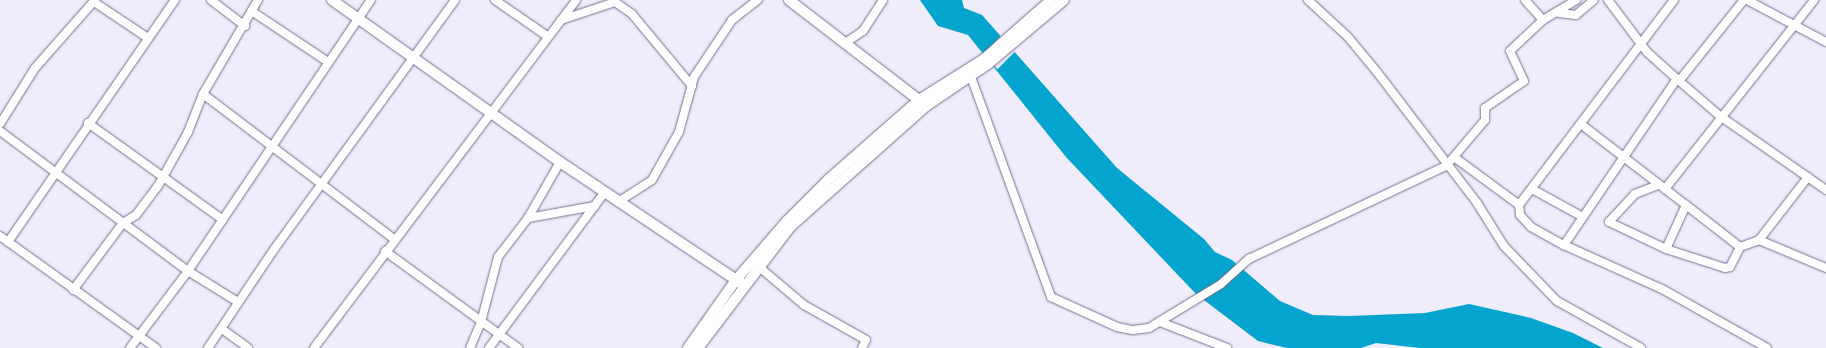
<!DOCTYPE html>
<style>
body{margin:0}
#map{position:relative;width:1826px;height:348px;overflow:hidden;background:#efedfb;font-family:Helvetica,sans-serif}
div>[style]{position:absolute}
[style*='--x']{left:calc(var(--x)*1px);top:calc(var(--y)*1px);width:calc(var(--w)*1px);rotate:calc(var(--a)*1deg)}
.water>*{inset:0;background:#03a5ce}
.pier>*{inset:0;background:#efedfb;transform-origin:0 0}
.roads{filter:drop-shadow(0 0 1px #746e8d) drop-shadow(0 0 1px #746e8d)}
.minor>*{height:8px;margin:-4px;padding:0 4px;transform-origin:4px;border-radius:4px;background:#fff}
.tertiary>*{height:10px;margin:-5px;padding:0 5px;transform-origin:5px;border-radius:5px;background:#fff}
span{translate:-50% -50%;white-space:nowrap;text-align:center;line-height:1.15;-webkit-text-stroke:3px #fff;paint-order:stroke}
</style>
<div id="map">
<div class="water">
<i style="clip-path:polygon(920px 0,962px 0,964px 8px,982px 15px,1117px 168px,1204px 239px,1215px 252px,1232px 260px,1280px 301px,1313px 315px,1349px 316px,1425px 313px,1469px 304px,1531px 318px,1573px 333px,1603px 348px,1420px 348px,1376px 343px,1361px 348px,1287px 348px,1258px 341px,1196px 294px,1066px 157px,968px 35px,938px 26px)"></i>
</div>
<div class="pier">
<i style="left:1001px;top:36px;width:21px;height:26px;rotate:45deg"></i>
</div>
<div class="roads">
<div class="minor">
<i style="--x:211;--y:0;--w:43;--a:37.4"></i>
<i style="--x:495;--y:0;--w:63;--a:34.7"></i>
<i style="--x:1308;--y:0;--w:54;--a:42.8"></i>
<i style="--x:1348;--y:37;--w:45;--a:50.4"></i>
<i style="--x:1377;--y:72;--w:165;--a:52.6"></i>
<i style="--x:1477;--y:203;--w:51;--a:57.9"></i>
<i style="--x:1504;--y:246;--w:76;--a:46.1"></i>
<i style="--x:1557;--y:301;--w:96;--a:29.2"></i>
<i style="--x:1525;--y:0;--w:27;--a:48"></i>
<i style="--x:1543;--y:20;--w:39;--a:-31"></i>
<i style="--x:1608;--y:0;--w:65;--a:53.1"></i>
<i style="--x:1647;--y:52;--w:40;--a:42"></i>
<i style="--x:1677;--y:79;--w:57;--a:40.7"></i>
<i style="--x:1720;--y:116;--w:129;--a:34.9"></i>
<i style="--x:1674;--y:0;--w:257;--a:127.1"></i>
<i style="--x:1519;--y:205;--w:10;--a:84"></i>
<i style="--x:1520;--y:215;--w:16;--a:47"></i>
<i style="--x:1531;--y:227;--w:38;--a:29"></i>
<i style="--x:1564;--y:245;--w:107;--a:24.2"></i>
<i style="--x:1662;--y:289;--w:120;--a:29.3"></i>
<i style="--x:1747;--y:0;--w:89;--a:28"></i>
<i style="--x:94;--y:2;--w:65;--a:33.7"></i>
<i style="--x:253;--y:12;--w:90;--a:33.7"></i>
<i style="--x:1559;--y:13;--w:17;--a:7"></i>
<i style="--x:1576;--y:15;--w:23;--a:-40"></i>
<i style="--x:561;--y:20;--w:57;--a:-18.4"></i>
<i style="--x:615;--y:2;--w:21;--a:35"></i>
<i style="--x:632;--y:14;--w:94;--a:50.2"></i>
<i style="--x:845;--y:43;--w:22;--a:-34"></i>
<i style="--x:863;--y:31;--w:37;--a:-57"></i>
<i style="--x:971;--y:77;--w:234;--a:70"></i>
<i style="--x:1051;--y:297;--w:72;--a:24.4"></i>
<i style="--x:1117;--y:327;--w:16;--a:11"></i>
<i style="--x:1133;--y:330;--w:16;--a:-7"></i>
<i style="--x:1149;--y:328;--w:84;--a:-31.4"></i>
<i style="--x:1221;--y:284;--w:38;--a:-42"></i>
<i style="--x:1249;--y:259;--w:218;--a:-25.3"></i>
<i style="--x:1446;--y:166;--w:60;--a:-49.7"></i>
<i style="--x:1485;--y:120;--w:12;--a:-90"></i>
<i style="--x:1485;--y:108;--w:47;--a:-34.7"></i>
<i style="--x:1524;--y:81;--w:33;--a:-115"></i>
<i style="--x:1510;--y:51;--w:45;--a:-43.2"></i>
<i style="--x:1679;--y:81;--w:104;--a:-51.3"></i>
<i style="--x:203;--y:94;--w:240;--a:37.2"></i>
<i style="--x:88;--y:123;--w:166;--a:35.7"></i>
<i style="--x:0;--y:124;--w:66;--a:-58"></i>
<i style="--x:35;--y:68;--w:91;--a:-48.6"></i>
<i style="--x:1582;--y:125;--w:131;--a:37.6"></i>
<i style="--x:1686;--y:205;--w:48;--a:114.4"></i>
<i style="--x:0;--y:131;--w:234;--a:36.7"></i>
<i style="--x:188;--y:271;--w:59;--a:31.8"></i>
<i style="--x:1454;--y:157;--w:81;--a:36.4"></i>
<i style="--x:1658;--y:185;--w:25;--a:159"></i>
<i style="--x:1635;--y:194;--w:38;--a:133"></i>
<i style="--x:1609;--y:222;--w:63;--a:25.3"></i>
<i style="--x:1666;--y:249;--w:62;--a:17.9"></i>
<i style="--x:1725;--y:268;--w:5;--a:-11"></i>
<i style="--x:1730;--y:267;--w:22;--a:-63"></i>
<i style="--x:1532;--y:189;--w:56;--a:28.9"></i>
<i style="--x:1665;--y:189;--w:241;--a:-51.7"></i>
<i style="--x:618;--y:202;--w:40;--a:-32.9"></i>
<i style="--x:652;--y:180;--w:55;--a:-60.6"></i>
<i style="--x:679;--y:132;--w:57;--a:-74.7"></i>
<i style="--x:694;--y:77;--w:69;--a:-56.3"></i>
<i style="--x:732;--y:20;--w:33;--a:-38"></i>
<i style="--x:1686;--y:205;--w:68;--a:37.9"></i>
<i style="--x:1740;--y:247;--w:20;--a:-20"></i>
<i style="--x:1759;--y:240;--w:80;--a:-52.1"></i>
<i style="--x:528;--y:218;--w:68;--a:-10.2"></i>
<i style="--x:0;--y:236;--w:192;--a:35.7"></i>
<i style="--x:1759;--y:240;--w:73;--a:22.7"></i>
<i style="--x:8;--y:242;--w:294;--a:-55.4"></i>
<i style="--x:1564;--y:245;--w:201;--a:-55.8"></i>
<i style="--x:385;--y:251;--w:165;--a:36.1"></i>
<i style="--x:758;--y:266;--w:60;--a:40.3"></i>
<i style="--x:804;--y:305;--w:71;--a:29.4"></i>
<i style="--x:866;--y:340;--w:9;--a:117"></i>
<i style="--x:73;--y:290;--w:84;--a:-53.3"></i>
<i style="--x:123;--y:223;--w:15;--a:-32"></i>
<i style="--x:136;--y:215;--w:36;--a:-53"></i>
<i style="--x:158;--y:186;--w:62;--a:-60.9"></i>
<i style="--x:188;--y:132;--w:41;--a:-68.5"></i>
<i style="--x:203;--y:94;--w:109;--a:-59.7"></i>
<i style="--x:1160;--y:322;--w:72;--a:21.2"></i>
<i style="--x:222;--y:329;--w:32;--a:36"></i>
<i style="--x:130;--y:348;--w:96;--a:-53"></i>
<i style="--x:188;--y:271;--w:327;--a:-56"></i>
<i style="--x:208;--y:348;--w:120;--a:-56.2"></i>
<i style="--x:275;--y:248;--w:306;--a:-54"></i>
<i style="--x:314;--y:348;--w:436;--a:-53"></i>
<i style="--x:470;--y:348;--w:28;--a:-67"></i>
<i style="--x:481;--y:322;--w:67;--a:-75.3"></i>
<i style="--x:498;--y:257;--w:49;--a:-52.4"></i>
<i style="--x:528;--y:218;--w:64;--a:-60.3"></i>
<i style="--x:489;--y:348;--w:194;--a:-53.4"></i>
</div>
<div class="tertiary">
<i style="--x:332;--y:0;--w:280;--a:35.4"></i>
<i style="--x:560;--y:162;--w:218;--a:33.8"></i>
<i style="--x:789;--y:0;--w:170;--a:37.6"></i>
<i style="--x:688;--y:348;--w:83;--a:-54.8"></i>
<i style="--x:736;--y:280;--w:78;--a:-49.2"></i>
<i style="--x:787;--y:221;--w:59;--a:-45"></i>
<i style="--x:829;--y:179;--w:120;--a:-41.3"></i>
<i style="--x:919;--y:100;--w:77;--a:-32.2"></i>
<i style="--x:984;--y:59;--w:89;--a:-41.4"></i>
<i style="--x:698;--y:348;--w:153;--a:-52.7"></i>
<i style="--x:791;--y:226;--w:181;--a:-41.6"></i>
<i style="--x:926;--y:106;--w:75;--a:-34.1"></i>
<i style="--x:988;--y:64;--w:99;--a:-40.1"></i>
</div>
</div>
</div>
